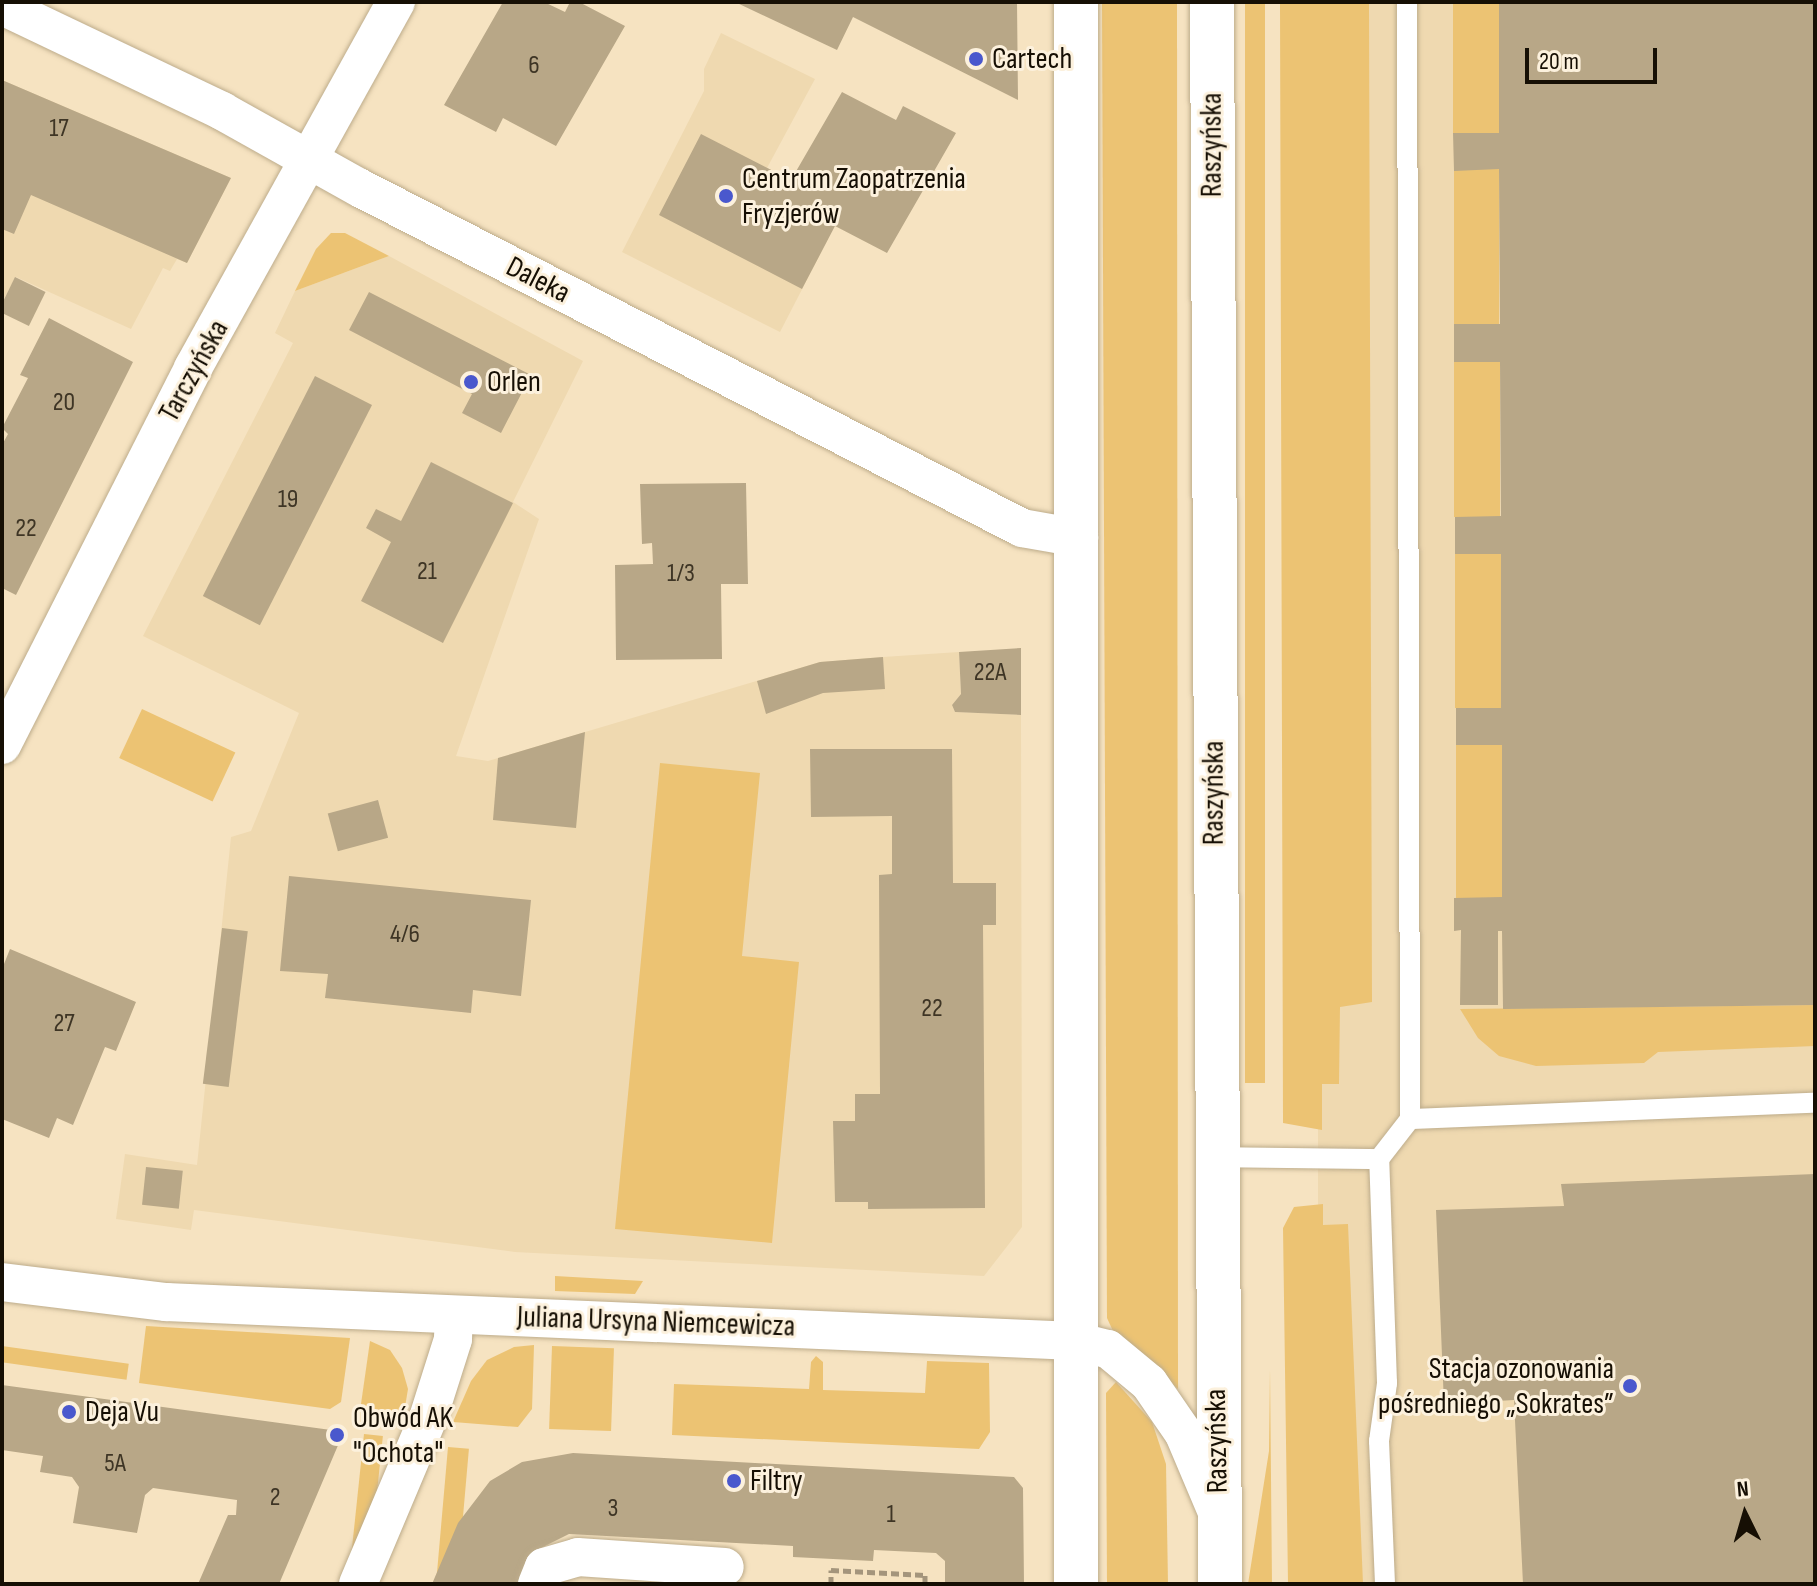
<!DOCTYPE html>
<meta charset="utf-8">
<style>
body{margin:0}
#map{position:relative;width:1817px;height:1586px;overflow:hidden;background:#f6e3c1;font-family:"Sofia Sans Condensed",sans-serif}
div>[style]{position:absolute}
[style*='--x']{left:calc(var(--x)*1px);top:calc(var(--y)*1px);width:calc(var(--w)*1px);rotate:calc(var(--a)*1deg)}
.built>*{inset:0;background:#efd9b0;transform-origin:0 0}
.green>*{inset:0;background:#ecc373;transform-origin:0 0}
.building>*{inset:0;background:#b8a787;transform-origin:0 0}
.path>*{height:5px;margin-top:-2.5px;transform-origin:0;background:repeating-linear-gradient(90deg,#a4957c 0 8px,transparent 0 12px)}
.roads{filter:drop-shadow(0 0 2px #bdac8b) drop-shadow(0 0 2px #bdac8b)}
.service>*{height:20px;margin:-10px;padding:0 10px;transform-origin:10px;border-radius:10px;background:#fff}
.minor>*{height:38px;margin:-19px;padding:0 19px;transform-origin:19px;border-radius:19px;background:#fff}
.secondary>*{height:44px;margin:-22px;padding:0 22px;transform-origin:22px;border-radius:22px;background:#fff}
.dots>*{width:22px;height:22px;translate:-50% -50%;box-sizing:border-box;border:4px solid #fcf1dd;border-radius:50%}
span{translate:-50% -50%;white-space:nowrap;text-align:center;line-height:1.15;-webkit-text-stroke:6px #fcf1dd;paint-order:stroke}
.number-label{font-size:26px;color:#3e3525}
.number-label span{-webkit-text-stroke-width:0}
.poi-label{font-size:30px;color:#160f04}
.left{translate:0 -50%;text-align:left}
.right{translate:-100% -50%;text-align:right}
.street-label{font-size:30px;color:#160f04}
.frame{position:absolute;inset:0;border:4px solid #160f04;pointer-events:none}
.north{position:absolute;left:1705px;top:1474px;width:80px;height:80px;-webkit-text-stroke:6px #fcf1dd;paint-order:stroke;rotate:355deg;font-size:22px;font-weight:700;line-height:32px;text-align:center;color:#160f04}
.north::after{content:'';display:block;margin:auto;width:28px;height:36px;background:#160f04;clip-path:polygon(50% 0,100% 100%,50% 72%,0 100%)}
.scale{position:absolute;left:1525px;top:48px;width:132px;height:36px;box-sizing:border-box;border:4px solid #160f04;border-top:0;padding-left:10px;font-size:24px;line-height:28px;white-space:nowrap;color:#160f04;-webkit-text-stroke:6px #fcf1dd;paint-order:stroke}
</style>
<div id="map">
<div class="built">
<i style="left:1318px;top:2px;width:497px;height:1582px"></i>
<i style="clip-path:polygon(721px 33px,815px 79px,767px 168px,791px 180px,828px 239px,780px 332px,622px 252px,704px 91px,704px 69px)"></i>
<i style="clip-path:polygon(2px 80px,231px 178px,187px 263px,177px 259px,170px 271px,163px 268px,131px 329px,16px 277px,2px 302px)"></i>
<i style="clip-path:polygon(389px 256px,583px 361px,513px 502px,539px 519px,456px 756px,488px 761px,820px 662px,883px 657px,959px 652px,961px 694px,952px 705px,955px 712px,1021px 715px,1022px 1227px,984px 1276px,515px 1252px,194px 1210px,191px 1230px,116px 1219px,125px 1154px,197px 1165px,231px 837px,251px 831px,299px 713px,143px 636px,293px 343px,275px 333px,295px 291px)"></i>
</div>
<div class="green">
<i style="clip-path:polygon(1102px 2px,1177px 2px,1178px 1389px,1113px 1331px,1107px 1318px)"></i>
<i style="left:1245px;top:2px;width:20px;height:1081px"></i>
<i style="clip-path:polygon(1280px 2px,1369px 2px,1372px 1002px,1340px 1007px,1339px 1084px,1322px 1084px,1322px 1130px,1283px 1123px)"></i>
<i style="left:1453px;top:2px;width:46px;height:131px"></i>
<i style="left:1499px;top:169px;width:155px;height:45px;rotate:90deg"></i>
<i style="clip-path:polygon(331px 233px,345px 233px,389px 256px,295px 291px,316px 249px)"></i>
<i style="left:1454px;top:362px;width:46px;height:155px"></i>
<i style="left:1455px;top:554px;width:46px;height:154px"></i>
<i style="left:142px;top:709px;width:103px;height:54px;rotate:25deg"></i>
<i style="left:1456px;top:745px;width:46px;height:153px"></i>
<i style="clip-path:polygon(660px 763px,760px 773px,742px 956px,799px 962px,772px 1243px,615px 1229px)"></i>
<i style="clip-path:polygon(1815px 1005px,1815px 1046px,1658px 1052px,1644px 1063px,1536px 1066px,1499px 1056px,1478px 1038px,1460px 1009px)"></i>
<i style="clip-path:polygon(1323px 1204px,1323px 1225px,1348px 1224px,1363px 1584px,1288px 1584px,1283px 1228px,1294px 1207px)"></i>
<i style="clip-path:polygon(555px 1276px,643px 1281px,635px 1294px,555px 1291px)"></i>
<i style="clip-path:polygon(146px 1326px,350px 1338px,341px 1402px,330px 1409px,139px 1383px)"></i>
<i style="clip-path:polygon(370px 1341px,390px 1350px,402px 1368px,408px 1389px,404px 1413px,372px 1414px,361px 1404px)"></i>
<i style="clip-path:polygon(534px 1345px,532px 1409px,518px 1427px,453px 1422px,471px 1381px,487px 1360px,514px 1347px)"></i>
<i style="left:2px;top:1346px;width:128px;height:16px;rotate:8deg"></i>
<i style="left:552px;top:1346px;width:62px;height:83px;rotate:2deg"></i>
<i style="clip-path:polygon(816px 1356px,823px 1362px,823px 1390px,925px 1393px,927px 1361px,989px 1363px,990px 1432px,979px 1449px,672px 1435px,674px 1384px,809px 1389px,811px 1362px)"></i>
<i style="clip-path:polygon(1270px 1368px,1272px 1584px,1248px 1584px,1269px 1451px)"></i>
<i style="clip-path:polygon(1116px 1382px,1152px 1422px,1166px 1464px,1168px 1584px,1107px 1584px,1106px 1393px)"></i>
<i style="left:364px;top:1434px;width:19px;height:123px;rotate:6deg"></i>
<i style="left:448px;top:1447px;width:21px;height:149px;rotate:5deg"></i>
</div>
<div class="building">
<i style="clip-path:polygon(503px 2px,544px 2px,565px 12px,570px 2px,579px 2px,625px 26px,556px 146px,503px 118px,496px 132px,444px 105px)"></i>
<i style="clip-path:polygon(735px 2px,1017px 2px,1018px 100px,853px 17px,837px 50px)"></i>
<i style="clip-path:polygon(1499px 2px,1815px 2px,1815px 1005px,1503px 1009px,1502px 931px,1498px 931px,1498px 1005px,1460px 1005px,1461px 930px,1454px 931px,1454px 898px,1502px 897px,1502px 745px,1456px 745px,1456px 708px,1501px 708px,1501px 554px,1455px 554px,1455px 517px,1501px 516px,1500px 362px,1454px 362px,1454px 324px,1500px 324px,1499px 169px,1454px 171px,1453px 133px,1499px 133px)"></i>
<i style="clip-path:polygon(2px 80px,231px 178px,187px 263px,31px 195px,14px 234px,2px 229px)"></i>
<i style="clip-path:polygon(842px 92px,896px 120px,903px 106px,956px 133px,887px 253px,835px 226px,802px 289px,659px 215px,701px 134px,791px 180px)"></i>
<i style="left:15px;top:277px;width:34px;height:38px;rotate:26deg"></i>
<i style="clip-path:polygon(369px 292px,531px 375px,501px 433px,462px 413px,472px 394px,349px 330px)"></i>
<i style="clip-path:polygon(49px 318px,133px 362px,16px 595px,2px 588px,2px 445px,8px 434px,2px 428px,28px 378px,20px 375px)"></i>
<i style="left:315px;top:376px;width:64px;height:247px;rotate:27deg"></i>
<i style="clip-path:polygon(431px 462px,513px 503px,443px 643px,361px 601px,391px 542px,366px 528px,376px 509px,401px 521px)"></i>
<i style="clip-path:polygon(746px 483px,748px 584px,721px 584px,722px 659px,616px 660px,615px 565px,653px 564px,652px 543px,642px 544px,640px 484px)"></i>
<i style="clip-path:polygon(1021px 648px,1021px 715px,955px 712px,952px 705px,961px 694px,959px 652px)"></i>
<i style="clip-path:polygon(883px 657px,885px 689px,823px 693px,766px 714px,757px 681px,820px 662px)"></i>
<i style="clip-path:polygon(585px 732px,576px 828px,493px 820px,498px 758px)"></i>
<i style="clip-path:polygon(810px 749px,952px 749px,953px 883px,996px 883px,996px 925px,983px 925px,985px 1208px,868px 1209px,868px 1202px,835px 1202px,833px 1121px,855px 1121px,855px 1094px,880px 1094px,879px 875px,892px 874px,892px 816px,811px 817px)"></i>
<i style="left:378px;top:800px;width:39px;height:52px;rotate:75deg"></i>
<i style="clip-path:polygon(289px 876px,531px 900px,521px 996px,473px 990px,471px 1013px,325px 998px,328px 974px,280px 971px)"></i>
<i style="left:222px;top:928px;width:26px;height:157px;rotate:7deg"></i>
<i style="clip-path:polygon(10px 949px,136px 1002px,116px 1051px,105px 1047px,73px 1125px,57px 1118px,49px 1138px,2px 1119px,2px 969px)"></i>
<i style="left:146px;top:1167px;width:37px;height:38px;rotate:6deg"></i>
<i style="clip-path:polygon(1815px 1174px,1815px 1584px,1523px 1584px,1514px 1400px,1444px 1404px,1436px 1210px,1564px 1206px,1561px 1184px)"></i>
<i style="clip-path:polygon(2px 1385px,331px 1430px,339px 1443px,279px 1584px,198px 1584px,228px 1515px,236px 1515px,237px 1500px,153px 1488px,145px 1495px,137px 1533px,73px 1523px,79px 1487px,72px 1477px,40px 1472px,43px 1456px,2px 1450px)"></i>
<i style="clip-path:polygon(573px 1453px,1014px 1477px,1023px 1488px,1024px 1584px,945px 1584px,945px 1561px,936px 1553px,874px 1550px,873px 1561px,793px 1557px,793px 1546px,569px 1534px,535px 1551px,520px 1584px,432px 1584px,458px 1523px,490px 1481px,522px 1462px)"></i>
</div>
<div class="path">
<i style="--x:831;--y:1584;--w:14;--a:-90"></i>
<i style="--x:831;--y:1570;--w:94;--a:3"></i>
<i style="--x:925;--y:1575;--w:9;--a:90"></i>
</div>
<div class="roads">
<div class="service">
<i style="--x:1410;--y:1119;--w:405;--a:-2.3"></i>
<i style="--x:1215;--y:1157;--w:164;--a:0.7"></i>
<i style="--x:1385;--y:1584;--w:143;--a:-92.4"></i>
<i style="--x:1379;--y:1441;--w:59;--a:-82.1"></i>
<i style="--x:1387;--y:1383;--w:224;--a:-92"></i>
<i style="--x:1379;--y:1159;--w:51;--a:-52.2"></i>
<i style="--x:1410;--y:1119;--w:1117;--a:-90.15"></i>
</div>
<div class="minor">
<i style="--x:2;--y:6;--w:244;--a:25.5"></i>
<i style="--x:222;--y:111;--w:158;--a:29.2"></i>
<i style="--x:360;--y:188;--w:744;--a:27.18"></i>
<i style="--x:1022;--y:528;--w:58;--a:10"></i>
<i style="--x:2;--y:745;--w:423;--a:-63.1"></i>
<i style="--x:193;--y:368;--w:419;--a:-61"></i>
<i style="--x:2;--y:1282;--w:165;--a:7"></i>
<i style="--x:166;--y:1302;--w:910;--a:2.46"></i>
<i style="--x:1075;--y:1341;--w:34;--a:14"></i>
<i style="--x:1108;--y:1349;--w:53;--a:39.7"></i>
<i style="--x:1149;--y:1383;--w:62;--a:55.5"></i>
<i style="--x:1184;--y:1434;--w:85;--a:67.1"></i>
<i style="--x:358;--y:1584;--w:180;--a:-67.1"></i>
<i style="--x:428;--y:1418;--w:83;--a:-72.4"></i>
<i style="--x:453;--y:1339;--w:24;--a:-88"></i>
<i style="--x:537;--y:1584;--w:18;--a:-68"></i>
<i style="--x:544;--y:1567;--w:35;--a:-16"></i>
<i style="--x:578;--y:1557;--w:147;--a:3.9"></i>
</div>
<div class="secondary">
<i style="--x:1212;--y:2;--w:1582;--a:89.71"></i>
<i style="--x:1076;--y:1584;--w:1582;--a:-90"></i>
</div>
</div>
<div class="dots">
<i style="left:976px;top:59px;background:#4a58cd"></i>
<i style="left:726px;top:196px;background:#4a58cd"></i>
<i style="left:471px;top:382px;background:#4a58cd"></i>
<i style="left:1630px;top:1386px;background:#4a58cd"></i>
<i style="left:69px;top:1412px;background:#4a58cd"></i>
<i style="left:337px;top:1435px;background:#4a58cd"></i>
<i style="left:734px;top:1481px;background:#4a58cd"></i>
</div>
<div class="number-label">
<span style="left:534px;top:66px">6</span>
<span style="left:59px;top:129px">17</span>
<span style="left:64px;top:403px">20</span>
<span style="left:288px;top:500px">19</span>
<span style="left:26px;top:529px">22</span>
<span style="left:427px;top:572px">21</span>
<span style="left:681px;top:574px">1/3</span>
<span style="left:990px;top:673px">22A</span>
<span style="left:405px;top:935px">4/6</span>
<span style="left:932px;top:1009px">22</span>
<span style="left:64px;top:1024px">27</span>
<span style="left:115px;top:1464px">5A</span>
<span style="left:275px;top:1498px">2</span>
<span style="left:613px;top:1509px">3</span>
<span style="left:891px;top:1515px">1</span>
</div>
<div class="poi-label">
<span class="left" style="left:992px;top:59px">Cartech</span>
<span class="left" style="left:742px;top:196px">Centrum Zaopatrzenia<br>Fryzjerów</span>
<span class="left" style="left:487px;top:382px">Orlen</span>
<span class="right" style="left:1614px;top:1386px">Stacja ozonowania<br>pośredniego „Sokrates”</span>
<span class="left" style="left:85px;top:1412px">Deja Vu</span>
<span class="left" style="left:353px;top:1435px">Obwód AK<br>"Ochota"</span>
<span class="left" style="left:750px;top:1481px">Filtry</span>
</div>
<div class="street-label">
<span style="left:1212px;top:145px;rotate:-90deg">Raszyńska</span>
<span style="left:538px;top:280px;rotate:27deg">Daleka</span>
<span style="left:194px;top:371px;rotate:-61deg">Tarczyńska</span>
<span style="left:1214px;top:793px;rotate:-90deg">Raszyńska</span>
<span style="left:656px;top:1322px;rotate:2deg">Juliana Ursyna Niemcewicza</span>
<span style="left:1217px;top:1441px;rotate:-91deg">Raszyńska</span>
</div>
<div class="frame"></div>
<div class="north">N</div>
<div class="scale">20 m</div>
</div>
